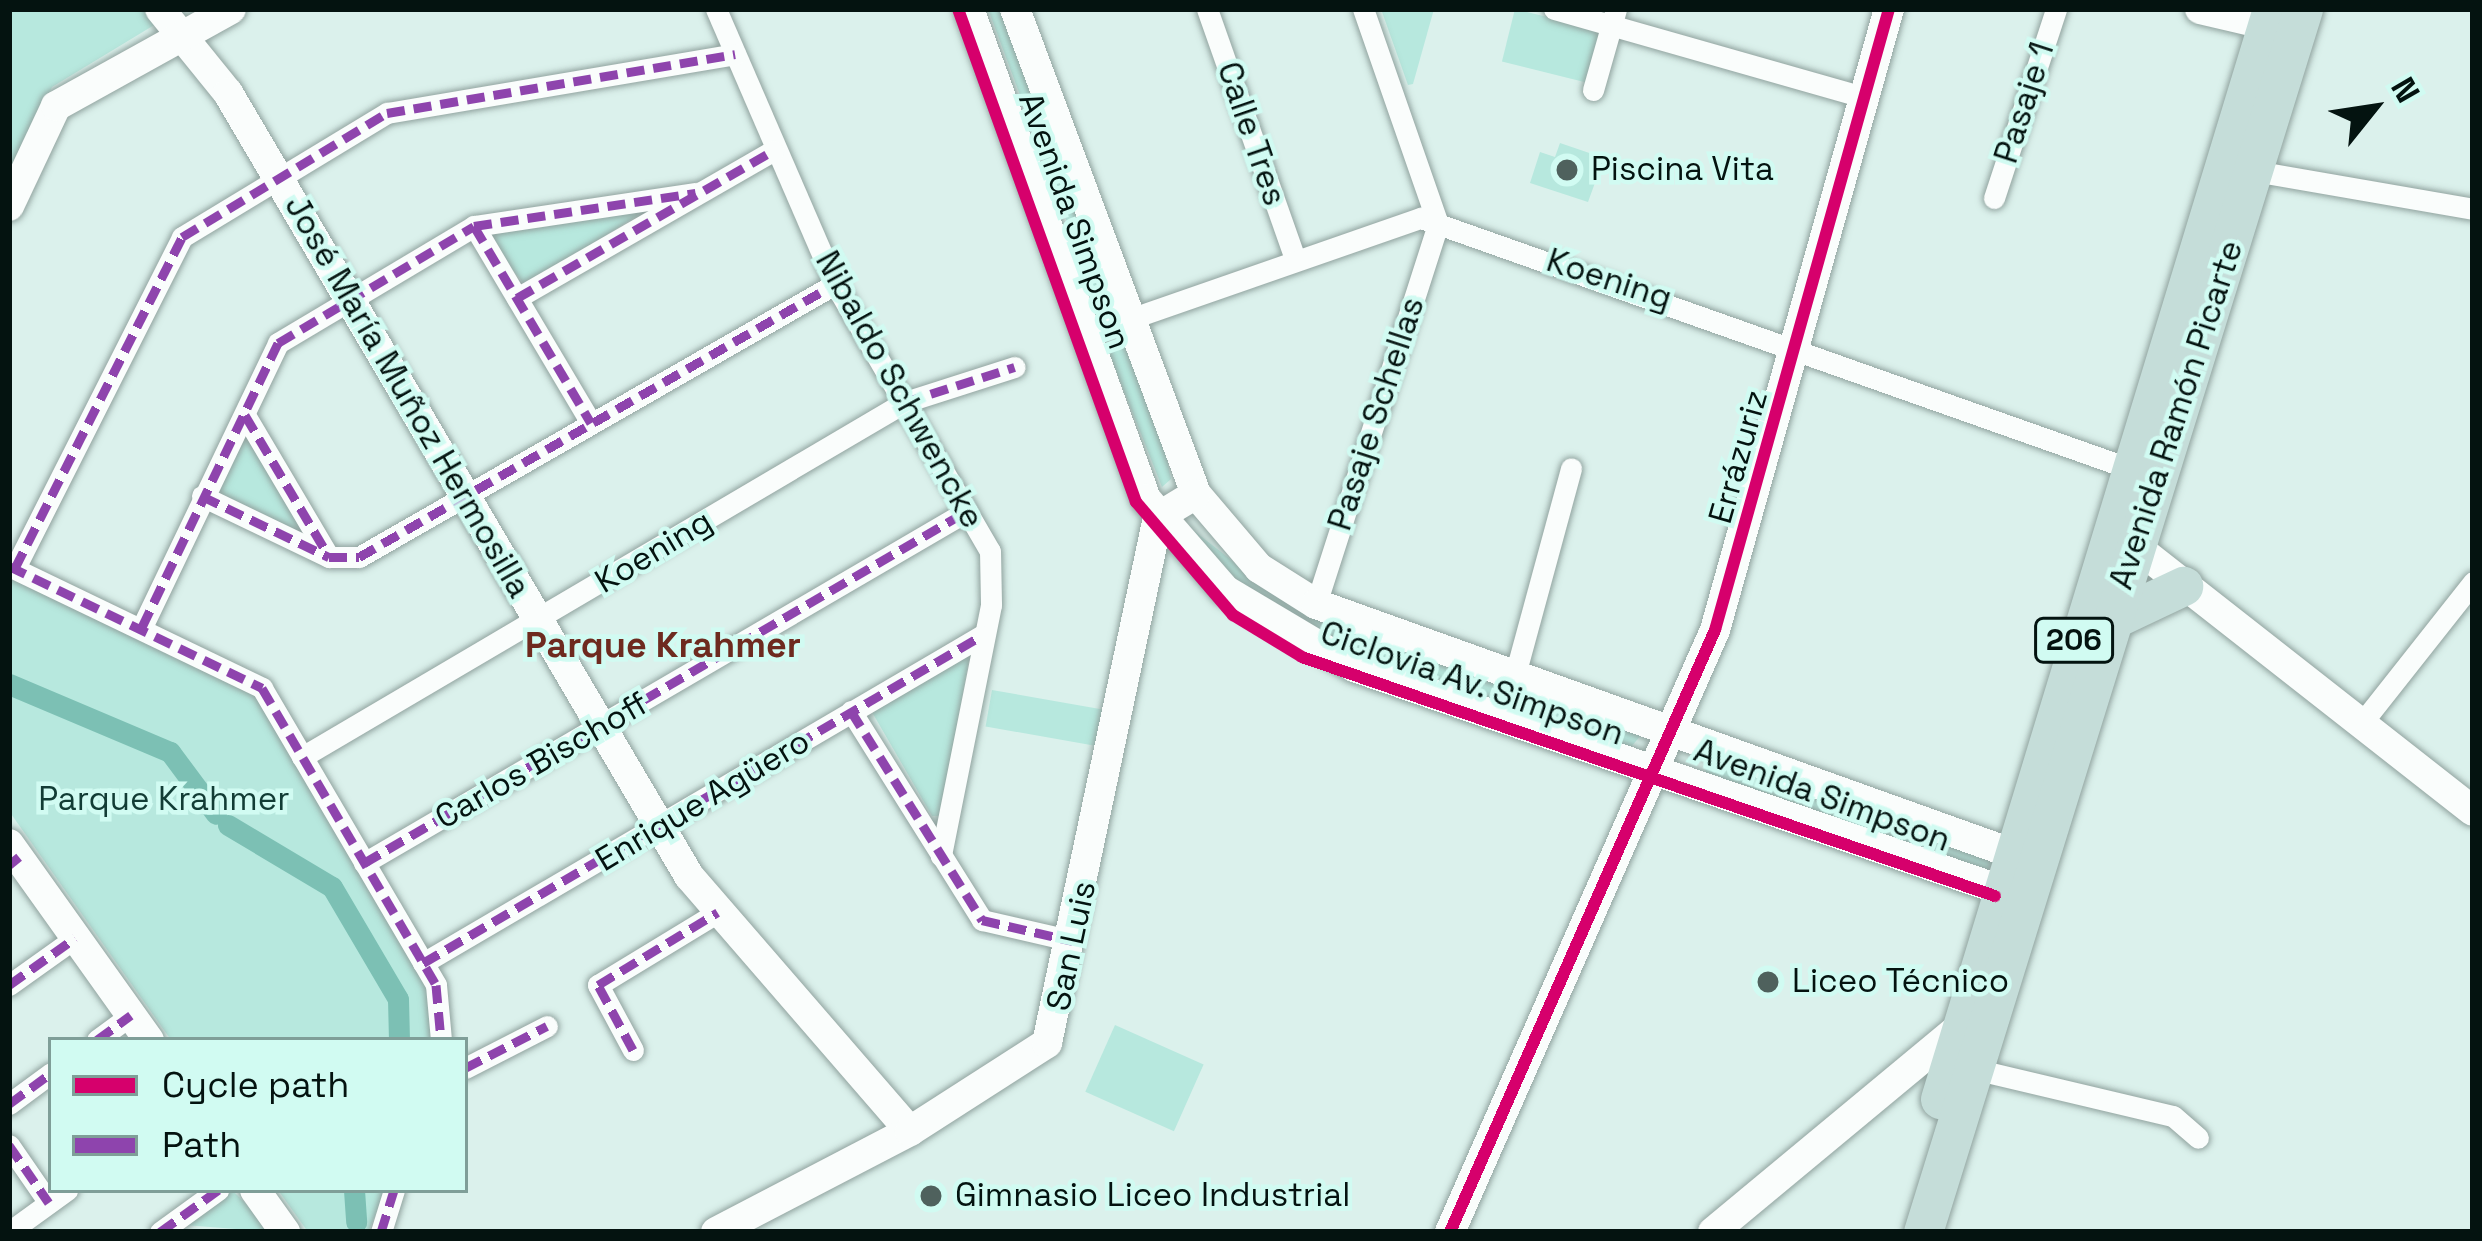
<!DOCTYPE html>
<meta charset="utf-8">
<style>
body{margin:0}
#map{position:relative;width:2482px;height:1241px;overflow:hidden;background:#dbf1ec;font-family:"Space Grotesk",sans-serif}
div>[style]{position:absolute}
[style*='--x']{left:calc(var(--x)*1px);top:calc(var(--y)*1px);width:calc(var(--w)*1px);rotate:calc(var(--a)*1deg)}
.green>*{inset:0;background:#b7e8de;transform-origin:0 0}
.canal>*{height:21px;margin:-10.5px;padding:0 10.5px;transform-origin:10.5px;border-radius:10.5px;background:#7cc0b4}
.roads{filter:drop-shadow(0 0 3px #91a39f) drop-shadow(0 0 3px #91a39f)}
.street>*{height:21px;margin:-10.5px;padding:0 10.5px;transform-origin:10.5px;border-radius:10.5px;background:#fafdfc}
.secondary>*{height:30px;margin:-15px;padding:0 15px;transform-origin:15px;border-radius:15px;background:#fafdfc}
.highway>*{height:39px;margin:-19.5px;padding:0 19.5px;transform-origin:19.5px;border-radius:19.5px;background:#c5ddd9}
.quiet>*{height:9px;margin-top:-4.5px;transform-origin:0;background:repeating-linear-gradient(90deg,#8e44ad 0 18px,transparent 0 27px)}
.cycleway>*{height:12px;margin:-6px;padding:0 6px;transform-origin:6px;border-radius:6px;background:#d6006c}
.dots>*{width:33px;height:33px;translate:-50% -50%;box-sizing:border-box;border:6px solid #d1fbf2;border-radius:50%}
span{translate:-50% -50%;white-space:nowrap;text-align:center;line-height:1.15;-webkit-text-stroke:9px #d1fbf2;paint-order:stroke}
.shield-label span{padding:3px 9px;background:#d1fbf2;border:3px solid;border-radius:9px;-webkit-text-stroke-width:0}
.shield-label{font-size:30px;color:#041310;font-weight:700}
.street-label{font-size:33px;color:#041310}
.poi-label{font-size:33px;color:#041310}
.left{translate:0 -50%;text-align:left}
.park-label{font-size:33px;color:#123c35}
.neighbourhood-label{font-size:36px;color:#6e2a1f;font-weight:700}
.frame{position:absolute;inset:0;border:12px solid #041310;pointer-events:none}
.legend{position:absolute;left:48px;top:1037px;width:420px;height:156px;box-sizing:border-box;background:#d1fbf2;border:3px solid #7f9e98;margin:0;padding:15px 21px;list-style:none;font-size:36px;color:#041310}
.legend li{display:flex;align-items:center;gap:24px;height:60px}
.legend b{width:60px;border:3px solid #7f9e98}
.north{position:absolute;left:2314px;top:48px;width:120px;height:120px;-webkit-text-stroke:9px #d1fbf2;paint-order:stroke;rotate:60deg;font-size:33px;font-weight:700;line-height:48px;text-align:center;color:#041310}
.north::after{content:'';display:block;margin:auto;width:42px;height:54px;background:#041310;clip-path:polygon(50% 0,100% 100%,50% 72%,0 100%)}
</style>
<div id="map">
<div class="green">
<i style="clip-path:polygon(9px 9px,212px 9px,174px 13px,52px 87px,9px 177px)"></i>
<i style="clip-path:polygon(988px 9px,1006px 9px,1115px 310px,1103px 319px)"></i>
<i style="clip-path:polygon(1381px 9px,1434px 9px,1413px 84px,1408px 85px)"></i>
<i style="left:1515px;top:9px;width:92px;height:54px;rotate:14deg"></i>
<i style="clip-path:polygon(1560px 143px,1604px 158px,1588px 202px,1530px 183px,1540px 152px,1555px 157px)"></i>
<i style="clip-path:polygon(652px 206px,526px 286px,488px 240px,491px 230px)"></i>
<i style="clip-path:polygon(1123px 342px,1162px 436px,1171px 479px,1162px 487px,1107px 348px)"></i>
<i style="clip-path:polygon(246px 431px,309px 534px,306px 539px,220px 496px,215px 483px)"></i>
<i style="clip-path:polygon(1193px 530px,1267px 588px,1642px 734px,1631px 747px,1330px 645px,1227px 573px)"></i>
<i style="clip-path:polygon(9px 578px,257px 695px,438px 1009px,429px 1040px,171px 1040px,9px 811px)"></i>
<i style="clip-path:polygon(971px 648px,940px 816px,932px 816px,872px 712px)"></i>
<i style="left:992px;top:690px;width:124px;height:37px;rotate:10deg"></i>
<i style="clip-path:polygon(1707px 753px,1991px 859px,1992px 864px,1986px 873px,1705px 774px)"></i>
<i style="left:1115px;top:1025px;width:97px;height:73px;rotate:24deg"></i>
<i style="clip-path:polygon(278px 1190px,386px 1190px,368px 1232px,308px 1232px)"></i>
<i style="clip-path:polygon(233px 1191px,274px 1232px,184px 1225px)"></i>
</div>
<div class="canal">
<i style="--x:9;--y:684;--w:175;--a:22.9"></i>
<i style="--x:170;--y:752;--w:77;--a:53.4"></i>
<i style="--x:228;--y:825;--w:121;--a:30.8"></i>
<i style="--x:332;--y:887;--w:130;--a:59.5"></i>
<i style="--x:398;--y:999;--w:41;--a:88.6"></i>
<i style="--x:354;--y:1190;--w:32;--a:86"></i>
</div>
<div class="roads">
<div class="street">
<i style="--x:716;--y:9;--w:300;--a:66.6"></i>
<i style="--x:835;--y:284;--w:309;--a:59.9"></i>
<i style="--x:990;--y:551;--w:54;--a:88.9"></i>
<i style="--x:991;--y:605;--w:256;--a:101.3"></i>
<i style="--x:1207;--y:9;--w:265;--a:70.6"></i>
<i style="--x:1554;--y:9;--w:321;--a:15.9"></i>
<i style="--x:1593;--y:90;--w:84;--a:-74.1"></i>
<i style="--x:2254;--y:171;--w:222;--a:9.8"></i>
<i style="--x:1994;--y:198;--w:199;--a:-71.8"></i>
<i style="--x:474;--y:226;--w:229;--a:59.3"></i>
<i style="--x:517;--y:298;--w:295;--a:-29.9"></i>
<i style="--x:1087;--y:334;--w:354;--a:-19.2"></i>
<i style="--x:1421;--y:218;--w:750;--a:19.47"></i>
<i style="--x:245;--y:415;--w:165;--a:59.4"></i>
<i style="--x:202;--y:496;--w:141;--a:25.7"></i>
<i style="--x:329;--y:557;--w:30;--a:0"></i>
<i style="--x:359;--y:557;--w:549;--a:-29.84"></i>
<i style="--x:9;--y:566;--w:281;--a:25.7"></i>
<i style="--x:262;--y:688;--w:344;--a:59.6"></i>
<i style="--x:436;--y:985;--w:55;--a:84.8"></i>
<i style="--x:15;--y:568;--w:371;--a:-63.2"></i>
<i style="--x:182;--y:237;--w:240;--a:-31.2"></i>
<i style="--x:387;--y:113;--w:353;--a:-9.6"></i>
<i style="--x:1316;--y:604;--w:399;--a:-72.2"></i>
<i style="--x:1438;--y:224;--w:228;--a:-109.2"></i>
<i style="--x:142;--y:627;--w:315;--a:-64.4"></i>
<i style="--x:278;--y:343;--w:228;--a:-30.8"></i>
<i style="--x:474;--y:226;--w:224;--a:-8.5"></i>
<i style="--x:1516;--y:671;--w:210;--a:-74.8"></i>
<i style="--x:851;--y:711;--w:247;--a:57.9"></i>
<i style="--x:982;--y:920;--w:93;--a:13"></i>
<i style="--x:2361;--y:724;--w:181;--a:-51.7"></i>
<i style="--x:302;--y:757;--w:700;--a:-30.49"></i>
<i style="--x:905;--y:402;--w:115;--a:-17.7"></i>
<i style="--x:364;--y:863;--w:698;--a:-30.27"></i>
<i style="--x:423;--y:963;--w:647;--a:-30.37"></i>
<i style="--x:9;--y:985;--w:81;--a:-35.5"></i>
<i style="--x:97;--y:1040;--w:42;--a:-36.3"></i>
<i style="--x:633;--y:1050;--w:74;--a:-118.3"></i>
<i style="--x:598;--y:985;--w:140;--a:-31.3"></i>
<i style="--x:465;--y:1068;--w:92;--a:-27.1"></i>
<i style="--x:1974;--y:1069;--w:204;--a:13.3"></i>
<i style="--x:2173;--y:1116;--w:33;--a:41"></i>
<i style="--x:9;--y:1104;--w:52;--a:-36.4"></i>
<i style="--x:9;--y:1145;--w:70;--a:55.4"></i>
<i style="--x:9;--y:1232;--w:72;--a:-35.9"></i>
<i style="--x:160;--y:1232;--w:72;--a:-35.9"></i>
<i style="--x:381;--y:1232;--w:44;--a:-72.8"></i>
</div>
<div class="secondary">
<i style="--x:160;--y:9;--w:108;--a:51"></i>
<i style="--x:228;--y:93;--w:909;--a:59.51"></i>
<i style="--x:689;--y:876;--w:337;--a:49.1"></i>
<i style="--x:969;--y:9;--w:521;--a:70.14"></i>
<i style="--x:1146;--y:499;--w:121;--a:49"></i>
<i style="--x:1225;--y:590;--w:150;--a:30.8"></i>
<i style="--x:1354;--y:667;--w:681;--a:19.02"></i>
<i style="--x:1015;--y:9;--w:518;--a:69.53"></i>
<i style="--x:1196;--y:494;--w:97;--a:49.6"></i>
<i style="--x:1259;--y:568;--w:67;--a:32.3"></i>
<i style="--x:1316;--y:604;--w:738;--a:19.71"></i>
<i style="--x:2200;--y:9;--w:70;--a:13.2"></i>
<i style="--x:9;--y:206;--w:110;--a:-64.8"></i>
<i style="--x:56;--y:106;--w:200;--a:-29"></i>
<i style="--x:2135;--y:546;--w:429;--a:38.1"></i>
<i style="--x:9;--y:844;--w:241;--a:54.5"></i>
<i style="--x:255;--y:1190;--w:52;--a:54.5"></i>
<i style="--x:716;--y:1232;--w:219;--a:-27.5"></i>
<i style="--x:910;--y:1131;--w:163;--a:-32.7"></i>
<i style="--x:1047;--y:1043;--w:538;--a:-78.08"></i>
<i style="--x:1158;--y:517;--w:44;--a:-31.2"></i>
<i style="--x:1450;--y:1232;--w:658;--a:-66.24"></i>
<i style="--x:1715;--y:630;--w:645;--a:-74.35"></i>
<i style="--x:1713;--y:1232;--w:322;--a:-39.7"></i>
</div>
<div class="highway">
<i style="--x:2111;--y:620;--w:80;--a:-25.3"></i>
<i style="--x:1940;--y:1099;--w:1139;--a:-73.06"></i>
<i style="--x:1923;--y:1232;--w:1281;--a:-72.74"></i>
</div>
</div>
<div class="quiet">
<i style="--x:474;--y:226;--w:229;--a:59.3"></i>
<i style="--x:517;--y:298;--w:295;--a:-29.9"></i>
<i style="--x:905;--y:402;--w:115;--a:-17.7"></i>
<i style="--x:245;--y:415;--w:163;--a:59.3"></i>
<i style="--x:202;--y:496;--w:141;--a:25.7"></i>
<i style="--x:329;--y:557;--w:30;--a:0"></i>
<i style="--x:359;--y:557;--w:549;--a:-29.84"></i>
<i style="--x:9;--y:566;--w:281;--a:25.7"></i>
<i style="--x:262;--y:688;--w:344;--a:59.6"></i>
<i style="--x:436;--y:985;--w:55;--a:84.8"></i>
<i style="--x:15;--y:568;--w:371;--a:-63.2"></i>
<i style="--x:182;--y:237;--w:240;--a:-31.2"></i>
<i style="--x:387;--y:113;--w:353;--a:-9.6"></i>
<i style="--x:142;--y:627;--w:315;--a:-64.4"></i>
<i style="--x:278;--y:343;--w:228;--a:-30.8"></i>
<i style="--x:474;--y:226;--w:224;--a:-8.5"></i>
<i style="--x:851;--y:711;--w:247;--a:57.9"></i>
<i style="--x:982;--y:920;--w:93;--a:13"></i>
<i style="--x:364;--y:863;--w:698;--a:-30.27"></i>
<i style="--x:9;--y:865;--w:13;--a:-39"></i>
<i style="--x:423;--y:963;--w:647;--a:-30.37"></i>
<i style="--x:9;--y:985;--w:81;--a:-35.5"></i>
<i style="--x:97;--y:1040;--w:42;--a:-36.3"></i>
<i style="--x:633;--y:1050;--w:74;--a:-118.3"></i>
<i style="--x:598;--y:985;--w:140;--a:-31.3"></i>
<i style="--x:465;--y:1068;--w:92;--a:-27.1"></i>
<i style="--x:9;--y:1104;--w:52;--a:-36.4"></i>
<i style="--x:9;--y:1145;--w:70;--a:55.4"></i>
<i style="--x:160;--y:1232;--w:72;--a:-35.9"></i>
<i style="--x:381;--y:1232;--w:44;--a:-72.8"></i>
</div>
<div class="cycleway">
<i style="--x:958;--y:9;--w:524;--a:70.15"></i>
<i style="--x:1136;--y:502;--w:149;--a:49.4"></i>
<i style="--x:1233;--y:615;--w:81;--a:31.3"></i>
<i style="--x:1302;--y:657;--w:733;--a:19.03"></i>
<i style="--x:1450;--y:1232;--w:658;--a:-66.24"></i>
<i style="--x:1715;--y:630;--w:645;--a:-74.35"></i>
</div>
<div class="dots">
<i style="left:1567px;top:170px;background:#4f615d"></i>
<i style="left:1768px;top:982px;background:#4f615d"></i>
<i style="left:931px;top:1196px;background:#4f615d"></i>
</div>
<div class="shield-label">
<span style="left:2074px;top:640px">206</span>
</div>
<div class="street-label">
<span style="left:2025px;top:103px;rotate:-72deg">Pasaje 1</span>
<span style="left:1251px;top:134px;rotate:71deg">Calle Tres</span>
<span style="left:1074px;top:221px;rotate:70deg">Avenida Simpson</span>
<span style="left:1609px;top:280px;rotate:18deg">Koening</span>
<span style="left:899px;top:390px;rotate:61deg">Nibaldo Schwencke</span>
<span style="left:407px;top:397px;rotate:60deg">José María Muñoz Hermosilla</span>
<span style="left:1377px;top:414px;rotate:-72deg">Pasaje Schellas</span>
<span style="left:2177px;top:415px;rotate:-72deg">Avenida Ramón Picarte</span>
<span style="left:1739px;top:457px;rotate:-74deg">Errázuriz</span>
<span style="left:654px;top:552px;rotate:-31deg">Koening</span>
<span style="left:1472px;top:684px;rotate:19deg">Ciclovia Av. Simpson</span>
<span style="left:542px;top:761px;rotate:-30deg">Carlos Bischoff</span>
<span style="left:1822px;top:796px;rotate:20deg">Avenida Simpson</span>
<span style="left:703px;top:801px;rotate:-31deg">Enrique Agüero</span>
<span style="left:1072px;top:946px;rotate:-78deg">San Luis</span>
</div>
<div class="poi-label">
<span class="left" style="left:1591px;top:170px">Piscina Vita</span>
<span class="left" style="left:1792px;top:982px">Liceo Técnico</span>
<span class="left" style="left:955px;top:1196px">Gimnasio Liceo Industrial</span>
</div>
<div class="park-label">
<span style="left:164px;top:800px">Parque Krahmer</span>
</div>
<div class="neighbourhood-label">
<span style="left:663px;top:646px">Parque Krahmer</span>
</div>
<div class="frame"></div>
<ul class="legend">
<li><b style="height:15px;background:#d6006c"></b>Cycle path</li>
<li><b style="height:15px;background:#8e44ad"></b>Path</li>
</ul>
<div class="north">N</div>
</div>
